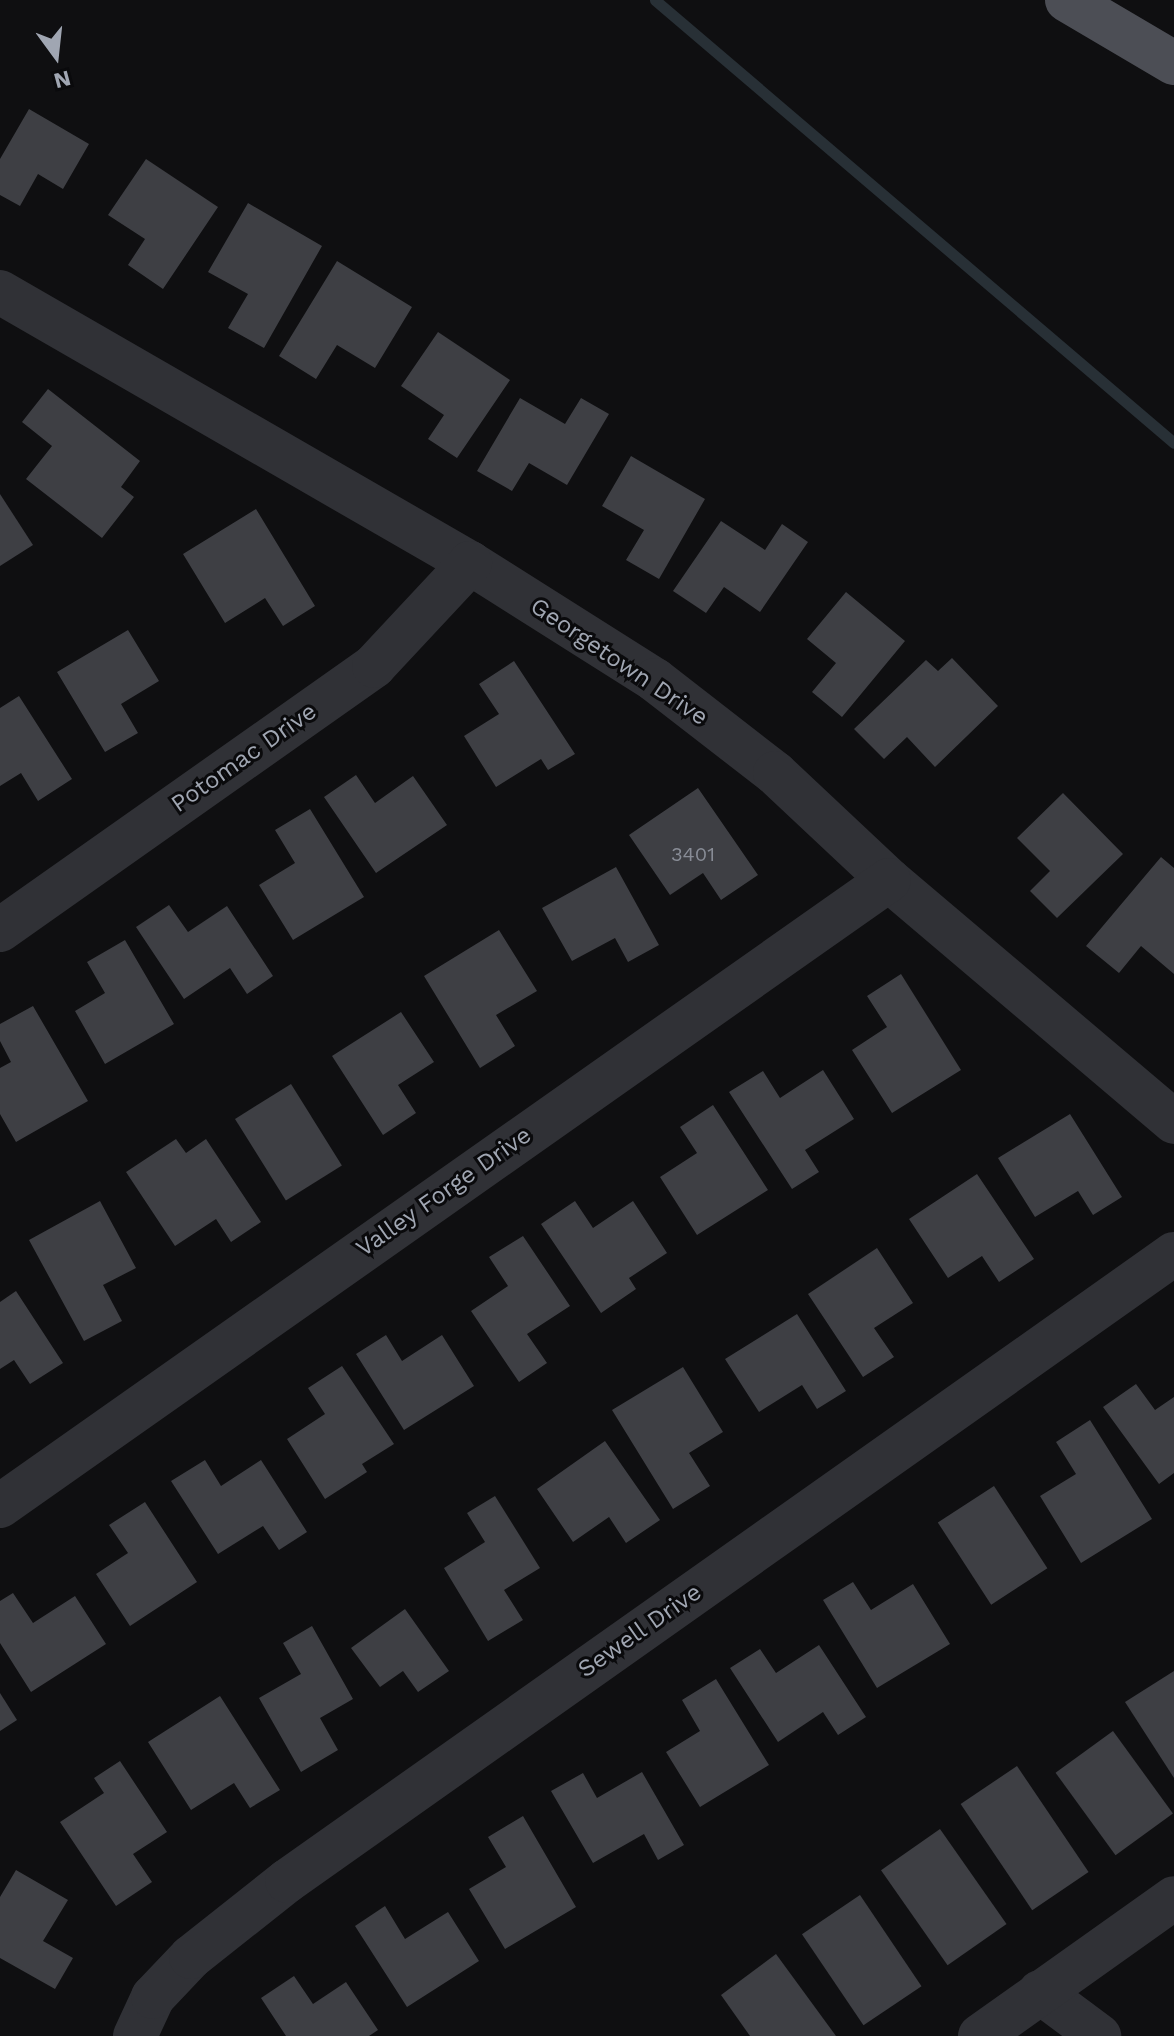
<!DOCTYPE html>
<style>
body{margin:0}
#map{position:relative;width:1174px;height:2036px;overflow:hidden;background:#0f0f11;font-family:"Work Sans",sans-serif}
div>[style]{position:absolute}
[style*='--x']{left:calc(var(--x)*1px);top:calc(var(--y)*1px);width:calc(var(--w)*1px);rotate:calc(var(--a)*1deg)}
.stream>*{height:11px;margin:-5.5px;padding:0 5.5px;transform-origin:5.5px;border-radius:5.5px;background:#283036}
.building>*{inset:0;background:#3e3f44;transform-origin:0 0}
.minor>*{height:44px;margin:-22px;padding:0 22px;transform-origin:22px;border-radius:22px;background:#303136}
.major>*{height:44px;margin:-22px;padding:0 22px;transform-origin:22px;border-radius:22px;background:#4c4e55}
span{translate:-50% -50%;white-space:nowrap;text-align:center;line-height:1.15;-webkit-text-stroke:6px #0a0a0c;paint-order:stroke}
.number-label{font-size:20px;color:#888c96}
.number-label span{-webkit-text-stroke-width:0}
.street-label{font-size:24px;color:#a0a6b2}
.north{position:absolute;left:16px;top:16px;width:80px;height:80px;-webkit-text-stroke:6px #0a0a0c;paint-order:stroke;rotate:165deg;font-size:22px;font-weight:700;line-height:32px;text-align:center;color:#a0a6b2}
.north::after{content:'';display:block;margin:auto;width:28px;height:36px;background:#a0a6b2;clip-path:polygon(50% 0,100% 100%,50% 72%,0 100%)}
</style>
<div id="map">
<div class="stream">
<i style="--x:655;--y:0;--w:682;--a:40.48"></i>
</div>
<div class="building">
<i style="clip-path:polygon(29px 109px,89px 144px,63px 189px,38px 174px,20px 206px,0 195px,0 159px)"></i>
<i style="clip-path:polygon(146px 159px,218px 207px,163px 289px,128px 265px,145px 239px,108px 215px)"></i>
<i style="clip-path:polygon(248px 203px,322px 246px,264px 348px,228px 328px,248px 294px,208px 272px)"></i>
<i style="clip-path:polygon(337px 261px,412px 307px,375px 368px,337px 345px,316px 379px,279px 356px)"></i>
<i style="clip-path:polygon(438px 332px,510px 380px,457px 458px,428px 439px,444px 415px,401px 386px)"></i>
<i style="clip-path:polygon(48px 389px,140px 461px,121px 487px,134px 497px,102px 538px,26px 479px,52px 446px,22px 422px)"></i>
<i style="clip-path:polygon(520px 398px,565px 424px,581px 398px,609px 414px,567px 485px,529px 463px,512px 491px,477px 471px)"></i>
<i style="clip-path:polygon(631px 456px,705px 499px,659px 579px,626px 560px,644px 530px,602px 506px)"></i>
<i style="clip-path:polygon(0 494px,33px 545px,0 566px)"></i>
<i style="clip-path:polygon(256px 509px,315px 606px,283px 626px,265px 598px,225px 623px,183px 554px)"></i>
<i style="clip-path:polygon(721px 521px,765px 550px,782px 524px,808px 542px,760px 612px,724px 587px,706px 613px,673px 591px)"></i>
<i style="clip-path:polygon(846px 592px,905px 641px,842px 717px,812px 692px,836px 663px,807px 639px)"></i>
<i style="clip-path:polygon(128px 630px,159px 681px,121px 704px,138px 733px,105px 752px,57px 672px)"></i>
<i style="clip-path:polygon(952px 658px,998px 706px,935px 767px,907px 737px,884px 759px,854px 729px,926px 660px,938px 671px)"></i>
<i style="clip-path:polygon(514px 661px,575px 754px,548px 770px,541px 759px,496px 787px,464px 736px,499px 714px,479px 684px)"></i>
<i style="clip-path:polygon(19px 696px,72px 779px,38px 801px,21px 773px,0 786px,0 708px)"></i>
<i style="clip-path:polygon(356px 775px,375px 803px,413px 776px,447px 825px,376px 873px,324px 797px)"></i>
<i style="clip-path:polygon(698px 788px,758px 875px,721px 900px,703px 873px,670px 895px,629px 835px)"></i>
<i style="clip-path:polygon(1063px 793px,1123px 854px,1057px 918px,1030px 891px,1050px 871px,1017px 838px)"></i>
<i style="clip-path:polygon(310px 809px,364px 897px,293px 940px,259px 885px,295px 863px,275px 830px)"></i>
<i style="clip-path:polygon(1161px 857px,1174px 868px,1174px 974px,1141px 946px,1119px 973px,1086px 946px)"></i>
<i style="clip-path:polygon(616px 867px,659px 945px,628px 962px,615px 938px,572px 961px,542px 908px)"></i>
<i style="clip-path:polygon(169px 905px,188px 932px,227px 906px,273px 976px,247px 994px,230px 968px,184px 999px,136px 927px)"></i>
<i style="clip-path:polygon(499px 930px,537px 991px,496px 1015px,515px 1046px,480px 1068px,424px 976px)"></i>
<i style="clip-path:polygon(125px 940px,174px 1024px,105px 1064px,75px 1011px,105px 993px,87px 962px)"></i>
<i style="clip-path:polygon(901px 974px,961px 1070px,892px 1113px,852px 1050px,887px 1027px,867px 996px)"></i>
<i style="clip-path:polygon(33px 1006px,88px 1101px,16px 1142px,0 1114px,0 1068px,11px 1062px,0 1041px,0 1024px)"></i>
<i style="clip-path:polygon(401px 1012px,434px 1062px,398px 1085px,416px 1113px,383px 1135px,332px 1056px)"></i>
<i style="clip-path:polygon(823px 1070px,854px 1119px,805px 1150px,819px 1172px,792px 1189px,729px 1092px,763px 1071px,780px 1098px)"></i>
<i style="left:291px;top:1084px;width:96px;height:66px;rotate:58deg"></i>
<i style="clip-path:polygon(713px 1105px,768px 1190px,697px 1235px,660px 1177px,697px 1153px,680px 1127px)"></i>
<i style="clip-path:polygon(1070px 1114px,1122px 1197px,1093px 1215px,1078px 1191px,1035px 1217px,998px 1158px)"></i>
<i style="clip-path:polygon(176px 1139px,186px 1153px,206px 1139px,261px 1222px,231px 1242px,216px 1219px,175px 1246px,126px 1172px)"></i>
<i style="clip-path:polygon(977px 1174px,1034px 1259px,999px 1282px,982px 1256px,948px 1278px,909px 1219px)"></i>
<i style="clip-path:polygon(100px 1201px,136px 1268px,103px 1285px,122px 1321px,84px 1341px,29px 1240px)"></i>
<i style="clip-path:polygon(575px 1201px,593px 1228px,633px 1201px,667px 1253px,629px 1278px,636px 1289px,601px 1313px,541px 1224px)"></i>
<i style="clip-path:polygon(523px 1236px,570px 1306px,527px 1334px,547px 1363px,519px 1382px,471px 1311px,508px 1286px,489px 1257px)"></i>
<i style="clip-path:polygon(877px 1248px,913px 1303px,874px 1328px,894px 1357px,863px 1377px,808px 1294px)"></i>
<i style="clip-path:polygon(16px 1291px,63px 1363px,30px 1384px,14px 1360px,0 1369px,0 1302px)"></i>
<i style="clip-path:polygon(797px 1314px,846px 1391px,817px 1409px,802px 1385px,759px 1412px,725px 1359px)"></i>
<i style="clip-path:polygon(386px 1335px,402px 1361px,442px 1335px,474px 1386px,404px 1430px,356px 1354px)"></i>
<i style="clip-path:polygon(342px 1366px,394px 1444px,362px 1464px,367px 1472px,325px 1499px,287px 1439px,325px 1414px,308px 1388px)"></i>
<i style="clip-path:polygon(683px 1367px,723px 1432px,689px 1453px,710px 1486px,673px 1509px,612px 1410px)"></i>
<i style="clip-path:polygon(1136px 1384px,1155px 1410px,1174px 1397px,1174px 1473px,1159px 1484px,1103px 1407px)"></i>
<i style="clip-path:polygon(1090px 1420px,1152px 1519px,1081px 1563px,1040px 1496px,1076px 1474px,1056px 1442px)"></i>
<i style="clip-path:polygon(605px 1441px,660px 1520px,626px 1543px,609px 1517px,573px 1542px,537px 1489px)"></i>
<i style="clip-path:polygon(205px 1460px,221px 1486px,261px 1460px,307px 1532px,279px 1550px,263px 1526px,218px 1554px,171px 1481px)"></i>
<i style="left:994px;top:1486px;width:98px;height:67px;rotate:57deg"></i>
<i style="clip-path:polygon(495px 1496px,540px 1568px,504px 1590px,523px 1620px,488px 1641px,444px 1568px,485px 1542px,467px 1513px)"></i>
<i style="clip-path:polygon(145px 1502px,197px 1582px,130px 1626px,96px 1574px,128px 1553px,109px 1525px)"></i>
<i style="clip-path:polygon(853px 1582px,871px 1610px,913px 1584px,950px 1644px,877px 1688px,823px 1600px)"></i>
<i style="clip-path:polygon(13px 1593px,33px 1623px,75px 1596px,106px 1644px,31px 1692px,0 1643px,0 1601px)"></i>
<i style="clip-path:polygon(405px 1609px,449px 1671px,418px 1692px,403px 1671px,380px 1687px,351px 1648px)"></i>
<i style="clip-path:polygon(312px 1626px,353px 1699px,320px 1718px,338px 1750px,301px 1772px,259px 1698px,301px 1674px,283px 1643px)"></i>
<i style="clip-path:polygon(819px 1645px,866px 1717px,838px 1735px,823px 1712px,778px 1742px,730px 1668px,760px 1649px,776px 1673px)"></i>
<i style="clip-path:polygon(1174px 1671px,1174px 1778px,1125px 1702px)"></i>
<i style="clip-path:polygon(716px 1679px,769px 1765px,700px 1807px,666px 1752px,700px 1731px,682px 1700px)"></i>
<i style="clip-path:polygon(0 1693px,17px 1720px,0 1731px)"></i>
<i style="clip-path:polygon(220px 1696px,280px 1790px,250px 1808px,234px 1783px,191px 1810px,148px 1742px)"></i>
<i style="left:1113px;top:1731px;width:102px;height:71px;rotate:54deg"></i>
<i style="clip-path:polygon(120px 1761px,167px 1832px,133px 1854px,152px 1882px,116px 1906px,60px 1822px,104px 1793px,94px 1778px)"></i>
<i style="left:1017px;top:1766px;width:128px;height:68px;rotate:56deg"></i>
<i style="clip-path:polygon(642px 1772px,684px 1845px,658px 1860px,644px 1834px,593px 1863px,551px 1791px,583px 1773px,597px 1798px)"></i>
<i style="clip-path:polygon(523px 1816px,576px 1907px,505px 1949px,469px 1889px,506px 1867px,488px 1837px)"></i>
<i style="left:940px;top:1829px;width:116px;height:72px;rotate:55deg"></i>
<i style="clip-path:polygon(16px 1870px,68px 1900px,43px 1941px,73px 1958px,55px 1989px,0 1958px,0 1897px)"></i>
<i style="left:860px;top:1895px;width:110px;height:70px;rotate:56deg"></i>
<i style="clip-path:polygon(385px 1906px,405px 1939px,448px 1912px,479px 1961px,407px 2007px,355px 1926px)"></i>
<i style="clip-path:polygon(776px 1954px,836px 2036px,750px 2036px,721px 1995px)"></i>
<i style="clip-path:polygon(294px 1976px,313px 2004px,346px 1982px,378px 2030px,369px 2036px,286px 2036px,261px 1998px)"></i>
</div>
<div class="minor">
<i style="--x:0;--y:292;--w:543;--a:29.97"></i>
<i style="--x:470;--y:563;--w:219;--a:32.3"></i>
<i style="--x:655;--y:680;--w:152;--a:37.8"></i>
<i style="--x:775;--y:773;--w:156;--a:43.2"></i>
<i style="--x:889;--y:880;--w:374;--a:40.3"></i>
<i style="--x:0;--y:930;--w:458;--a:-35.2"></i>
<i style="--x:374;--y:666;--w:141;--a:-47"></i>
<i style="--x:0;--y:1506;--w:1087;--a:-35.15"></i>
<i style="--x:1040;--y:1992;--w:74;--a:36.7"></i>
<i style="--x:135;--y:2036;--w:43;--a:-65.2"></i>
<i style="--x:153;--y:1997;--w:55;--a:-46.5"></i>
<i style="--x:191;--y:1957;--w:122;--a:-38.4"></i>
<i style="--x:287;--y:1881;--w:1086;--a:-35.26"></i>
<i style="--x:980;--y:2036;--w:238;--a:-35.4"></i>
</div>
<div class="major">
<i style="--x:1067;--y:0;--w:124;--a:30.5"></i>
</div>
<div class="number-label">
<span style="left:693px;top:854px">3401</span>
</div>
<div class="street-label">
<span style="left:619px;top:662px;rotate:34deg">Georgetown Drive</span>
<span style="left:244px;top:758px;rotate:-35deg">Potomac Drive</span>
<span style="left:444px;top:1192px;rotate:-35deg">Valley Forge Drive</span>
<span style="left:640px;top:1631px;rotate:-35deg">Sewell Drive</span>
</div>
<div class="north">N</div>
</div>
